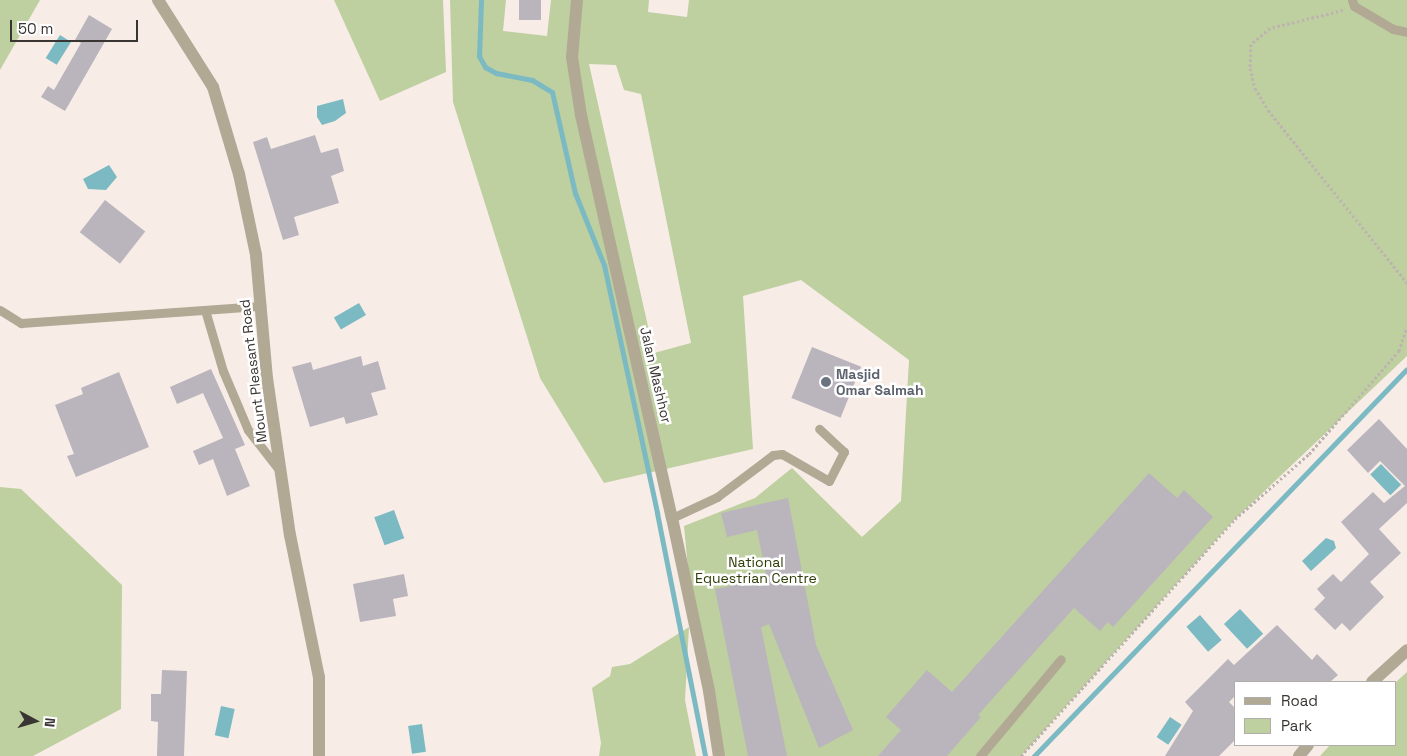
<!DOCTYPE html>
<style>
body{margin:0}
#map{position:relative;width:1407px;height:756px;overflow:hidden;background:#f8ece7;font-family:"Space Grotesk",sans-serif}
div>[style]{position:absolute}
[style*='--x']{left:calc(var(--x)*1px);top:calc(var(--y)*1px);width:calc(var(--w)*1px);rotate:calc(var(--a)*1deg)}
.green>*{inset:0;background:#becfa0}
.water>*{inset:0;background:#7cbac3;transform-origin:0 0}
.stream>*{height:5px;margin:-2.5px;padding:0 2.5px;transform-origin:2.5px;border-radius:2.5px;background:#7cbac3}
.building>*{inset:0;background:#bab4bd;transform-origin:0 0}
.path>*{height:3px;margin-top:-1.5px;transform-origin:0;background:repeating-linear-gradient(90deg,#bdb4b0 0 2.5px,transparent 0 5px)}
.service>*{height:9px;margin:-4.5px;padding:0 4.5px;transform-origin:4.5px;border-radius:4.5px;background:#b2a995}
.minor>*{height:12px;margin:-6px;padding:0 6px;transform-origin:6px;border-radius:6px;background:#b2a995}
.tertiary>*{height:12px;margin:-6px;padding:0 6px;transform-origin:6px;border-radius:6px;background:#b2a995}
.dots>*{width:14px;height:14px;translate:-50% -50%;box-sizing:border-box;border:2px solid #fff;border-radius:50%}
span{translate:-50% -50%;white-space:nowrap;text-align:center;line-height:1.15;-webkit-text-stroke:5px #fff;paint-order:stroke}
.street-label{font-size:14px;color:#393533}
.worship-label{font-size:14px;color:#5b616d;font-weight:700}
.left{translate:0 -50%;text-align:left}
.park-label{font-size:14px;color:#2f3d07}
.legend{position:absolute;left:1234px;top:681px;width:162px;height:65px;box-sizing:border-box;background:#fff;border:1px solid #b0aead;margin:0;padding:6px 9px;list-style:none;font-size:15px;color:#393533}
.legend li{display:flex;align-items:center;gap:10px;height:25px}
.legend b{width:25px;border:1px solid #b0aead}
.north{position:absolute;left:10px;top:696px;width:50px;height:50px;-webkit-text-stroke:4px #fff;paint-order:stroke;rotate:96deg;font-size:14px;font-weight:700;line-height:20px;text-align:center;color:#393533}
.north::after{content:'';display:block;margin:auto;width:18px;height:22px;background:#393533;clip-path:polygon(50% 0,100% 100%,50% 72%,0 100%)}
.scale{position:absolute;left:10px;top:20px;width:128px;height:22px;box-sizing:border-box;border:2px solid #393533;border-top:0;padding-left:6px;font-size:15px;line-height:18px;white-space:nowrap;color:#393533;-webkit-text-stroke:4px #fff;paint-order:stroke}
</style>
<div id="map">
<div class="green">
<i style="clip-path:polygon(0 0,40px 0,0 70px)"></i>
<i style="clip-path:polygon(334px 0,443px 0,446px 72px,380px 101px)"></i>
<i style="clip-path:polygon(evenodd,450px 0,506px 0,503px 31px,547px 36px,551px 0,649px 0,648px 12px,687px 17px,689px 0,1407px 0,1407px 356px,1235px 519px,1021px 756px,720px 756px,692px 611px,684px 526px,755px 498px,792px 468px,862px 537px,901px 501px,909px 360px,801px 280px,743px 296px,753px 449px,604px 483px,540px 378px,453px 102px,450px 0,589px 64px,616px 65px,624px 90px,641px 94px,691px 343px,654px 353px,589px 64px)"></i>
<i style="clip-path:polygon(0 487px,21px 489px,122px 585px,121px 709px,33px 756px,0 756px)"></i>
<i style="clip-path:polygon(689px 627px,685px 700px,696px 756px,599px 756px,601px 743px,592px 688px,610px 676px,612px 667px,630px 664px)"></i>
<i style="clip-path:polygon(1407px 672px,1407px 756px,1320px 756px,1330px 745px,1396px 745px,1396px 682px)"></i>
</div>
<div class="water">
<i style="left:60px;top:35px;width:13px;height:27px;rotate:32deg"></i>
<i style="clip-path:polygon(343px 99px,346px 113px,335px 121px,322px 125px,317px 117px,317px 106px)"></i>
<i style="clip-path:polygon(109px 165px,117px 177px,106px 190px,88px 189px,83px 179px)"></i>
<i style="left:359px;top:303px;width:14px;height:29px;rotate:60deg"></i>
<i style="left:1381px;top:464px;width:29px;height:15px;rotate:46deg"></i>
<i style="left:394px;top:510px;width:30px;height:21px;rotate:70deg"></i>
<i style="clip-path:polygon(1326px 538px,1334px 541px,1336px 548px,1311px 571px,1302px 561px)"></i>
<i style="left:1240px;top:609px;width:34px;height:22px;rotate:47deg"></i>
<i style="left:1200px;top:615px;width:33px;height:18px;rotate:49deg"></i>
<i style="left:221px;top:706px;width:14px;height:30px;rotate:12deg"></i>
<i style="left:1170px;top:717px;width:14px;height:24px;rotate:34deg"></i>
<i style="left:422px;top:724px;width:28px;height:14px;rotate:82deg"></i>
</div>
<div class="stream">
<i style="--x:481;--y:0;--w:56;--a:92"></i>
<i style="--x:479;--y:56;--w:13;--a:61"></i>
<i style="--x:485;--y:67;--w:13;--a:29"></i>
<i style="--x:496;--y:73;--w:37;--a:11"></i>
<i style="--x:532;--y:80;--w:23;--a:31"></i>
<i style="--x:552;--y:92;--w:104;--a:77.2"></i>
<i style="--x:575;--y:193;--w:78;--a:68.1"></i>
<i style="--x:604;--y:265;--w:254;--a:77.9"></i>
<i style="--x:657;--y:513;--w:248;--a:78.8"></i>
<i style="--x:1034;--y:756;--w:537;--a:-46.06"></i>
</div>
<div class="building">
<i style="left:519px;top:0;width:22px;height:20px"></i>
<i style="clip-path:polygon(89px 15px,112px 29px,65px 111px,41px 97px,48px 86px,54px 90px,81px 43px,75px 40px)"></i>
<i style="clip-path:polygon(315px 135px,321px 153px,338px 148px,344px 171px,331px 176px,339px 203px,294px 217px,299px 235px,283px 240px,253px 142px,267px 137px,271px 149px)"></i>
<i style="left:105px;top:200px;width:51px;height:41px;rotate:38deg"></i>
<i style="left:812px;top:347px;width:53px;height:55px;rotate:22deg"></i>
<i style="clip-path:polygon(361px 356px,363px 366px,378px 361px,386px 389px,371px 393px,378px 415px,346px 424px,344px 417px,310px 427px,292px 367px,311px 362px,313px 370px)"></i>
<i style="clip-path:polygon(211px 369px,245px 445px,235px 449px,250px 486px,227px 496px,213px 459px,199px 465px,193px 451px,223px 438px,203px 393px,177px 404px,170px 387px)"></i>
<i style="clip-path:polygon(119px 372px,149px 447px,76px 477px,67px 456px,74px 454px,55px 405px,83px 394px,81px 388px)"></i>
<i style="clip-path:polygon(1379px 419px,1407px 449px,1407px 503px,1379px 529px,1401px 553px,1370px 582px,1384px 597px,1350px 631px,1342px 623px,1335px 630px,1314px 609px,1325px 598px,1317px 589px,1333px 574px,1341px 582px,1369px 554px,1341px 522px,1373px 492px,1384px 503px,1405px 486px,1380px 461px,1368px 473px,1347px 450px)"></i>
<i style="clip-path:polygon(1149px 473px,1177px 498px,1184px 490px,1213px 517px,1113px 627px,1108px 622px,1100px 631px,1074px 608px,978px 715px,981px 717px,947px 756px,878px 756px,901px 730px,886px 717px,927px 670px,952px 692px)"></i>
<i style="clip-path:polygon(788px 498px,816px 645px,853px 730px,819px 748px,769px 624px,761px 627px,787px 756px,748px 756px,715px 589px,767px 579px,757px 530px,727px 537px,721px 513px)"></i>
<i style="clip-path:polygon(404px 574px,408px 596px,393px 599px,396px 616px,360px 622px,353px 584px)"></i>
<i style="clip-path:polygon(1277px 625px,1312px 660px,1317px 654px,1338px 675px,1330px 682px,1236px 682px,1236px 695px,1229px 702px,1236px 709px,1236px 739px,1219px 756px,1165px 756px,1193px 711px,1185px 702px,1228px 659px,1234px 665px)"></i>
<i style="clip-path:polygon(162px 670px,187px 671px,184px 756px,157px 756px,158px 722px,151px 721px,151px 694px,161px 694px)"></i>
</div>
<div class="path">
<i style="--x:1343;--y:10;--w:75;--a:166.1"></i>
<i style="--x:1270;--y:28;--w:25;--a:140"></i>
<i style="--x:1251;--y:44;--w:24;--a:92"></i>
<i style="--x:1250;--y:68;--w:21;--a:76"></i>
<i style="--x:1255;--y:88;--w:26;--a:59"></i>
<i style="--x:1268;--y:110;--w:222;--a:51.2"></i>
<i style="--x:1021;--y:756;--w:319;--a:-47.9"></i>
<i style="--x:1235;--y:519;--w:98;--a:-41.3"></i>
<i style="--x:1309;--y:454;--w:137;--a:-48.9"></i>
<i style="--x:1399;--y:351;--w:25;--a:-72"></i>
</div>
<div class="service">
<i style="--x:1352;--y:0;--w:6;--a:72"></i>
<i style="--x:1354;--y:6;--w:45;--a:30.5"></i>
<i style="--x:1393;--y:29;--w:14;--a:12"></i>
<i style="--x:0;--y:310;--w:25;--a:32"></i>
<i style="--x:21;--y:323;--w:241;--a:-4.1"></i>
<i style="--x:205;--y:310;--w:64;--a:73.6"></i>
<i style="--x:223;--y:371;--w:64;--a:67"></i>
<i style="--x:248;--y:430;--w:52;--a:52"></i>
<i style="--x:672;--y:518;--w:50;--a:-25"></i>
<i style="--x:717;--y:497;--w:70;--a:-36.9"></i>
<i style="--x:773;--y:455;--w:9;--a:-6"></i>
<i style="--x:782;--y:454;--w:54;--a:29.9"></i>
<i style="--x:829;--y:481;--w:33;--a:-63"></i>
<i style="--x:844;--y:452;--w:34;--a:-137"></i>
<i style="--x:980;--y:756;--w:126;--a:-50.1"></i>
</div>
<div class="minor">
<i style="--x:577;--y:0;--w:57;--a:95"></i>
<i style="--x:572;--y:57;--w:59;--a:81.2"></i>
<i style="--x:581;--y:115;--w:413;--a:77.3"></i>
<i style="--x:672;--y:518;--w:177;--a:77.9"></i>
<i style="--x:709;--y:691;--w:66;--a:81.3"></i>
<i style="--x:1372;--y:682;--w:47;--a:-42.4"></i>
<i style="--x:1299;--y:756;--w:14;--a:-51"></i>
</div>
<div class="tertiary">
<i style="--x:158;--y:0;--w:103;--a:57.7"></i>
<i style="--x:213;--y:87;--w:91;--a:73.4"></i>
<i style="--x:239;--y:174;--w:83;--a:78.1"></i>
<i style="--x:256;--y:255;--w:123;--a:84.9"></i>
<i style="--x:267;--y:378;--w:159;--a:81.7"></i>
<i style="--x:290;--y:535;--w:145;--a:78.5"></i>
<i style="--x:319;--y:677;--w:79;--a:90"></i>
</div>
<div class="dots">
<i style="left:826px;top:382px;background:#6b7280"></i>
</div>
<div class="street-label">
<span style="left:253px;top:371px;rotate:-97deg">Mount Pleasant Road</span>
<span style="left:656px;top:375px;rotate:77deg">Jalan Mashhor</span>
</div>
<div class="worship-label">
<span class="left" style="left:836px;top:382px">Masjid<br>Omar Salmah</span>
</div>
<div class="park-label">
<span style="left:756px;top:570px">National<br>Equestrian Centre</span>
</div>
<ul class="legend">
<li><b style="height:6px;background:#b2a995"></b>Road</li>
<li><b style="height:14px;background:#becfa0"></b>Park</li>
</ul>
<div class="north">N</div>
<div class="scale">50 m</div>
</div>
